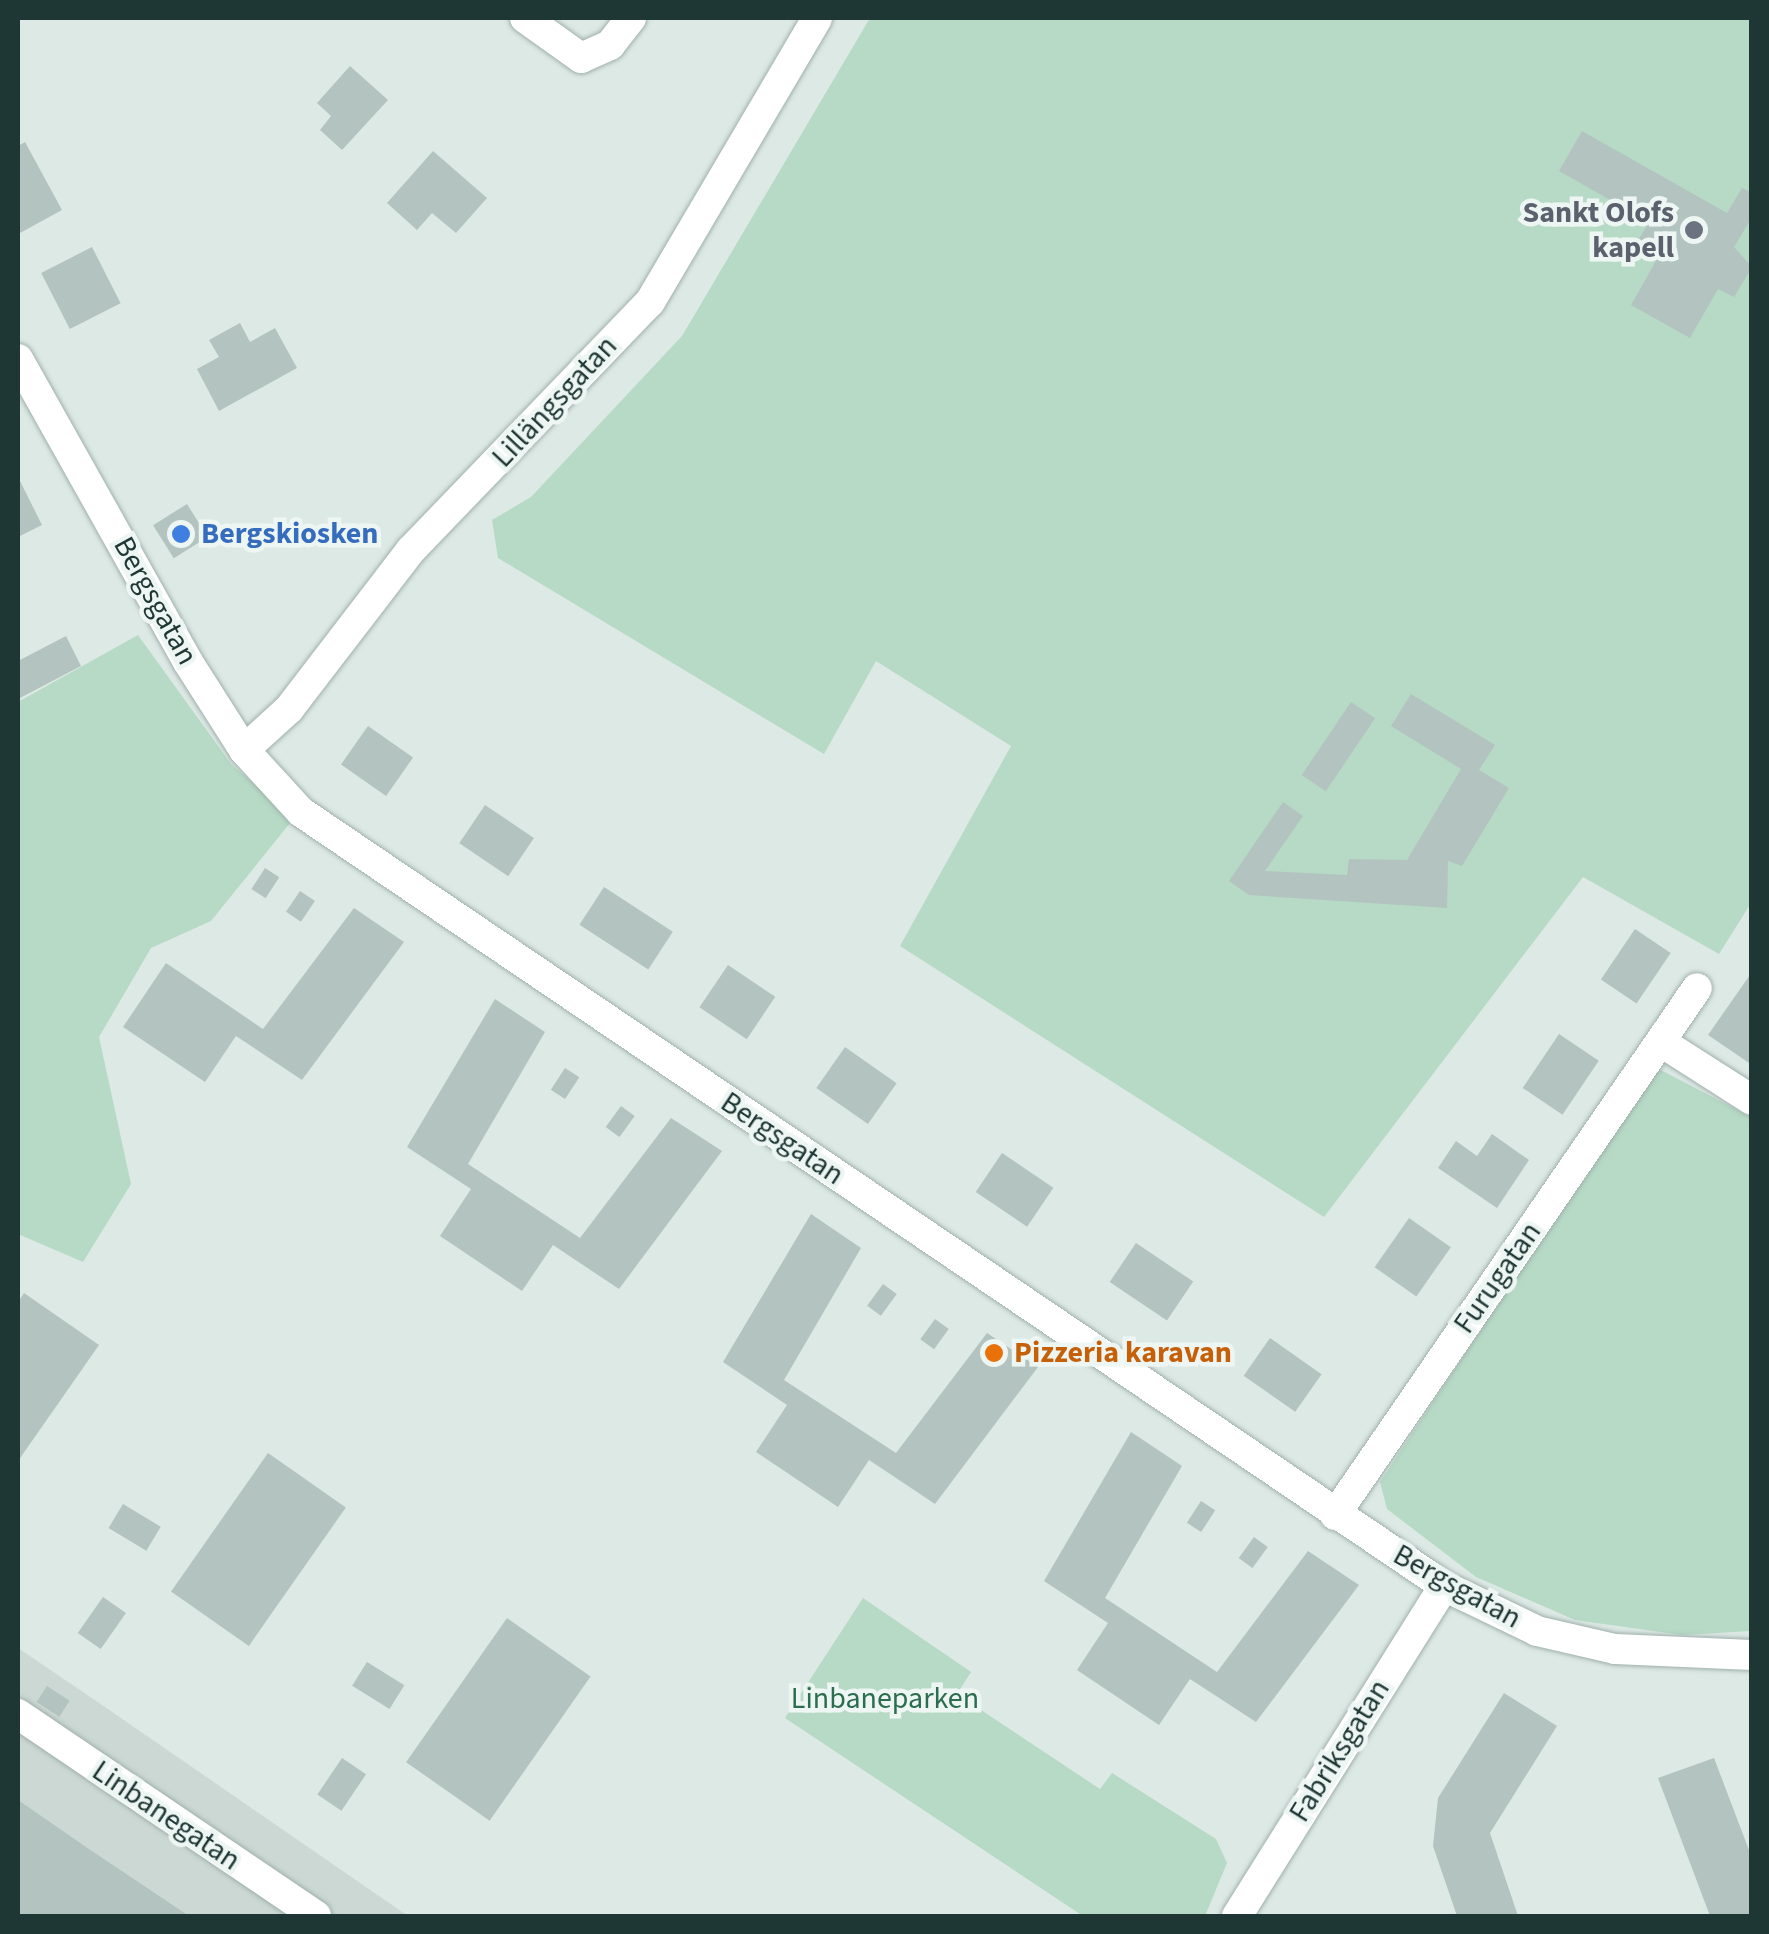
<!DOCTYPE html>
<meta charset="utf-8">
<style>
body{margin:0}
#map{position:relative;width:1769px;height:1934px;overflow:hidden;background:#dde9e5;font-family:"Source Sans 3",sans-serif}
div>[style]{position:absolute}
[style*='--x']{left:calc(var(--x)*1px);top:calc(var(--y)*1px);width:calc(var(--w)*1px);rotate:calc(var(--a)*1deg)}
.built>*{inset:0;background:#cbd8d4}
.green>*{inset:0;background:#b6dac5}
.building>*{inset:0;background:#b3c3bf;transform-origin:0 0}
.roads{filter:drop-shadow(0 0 2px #a0b0ac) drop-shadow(0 0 2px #a0b0ac)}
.street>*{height:30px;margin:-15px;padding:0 15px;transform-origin:15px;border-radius:15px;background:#fff}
.dots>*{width:28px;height:28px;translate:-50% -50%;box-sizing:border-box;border:5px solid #edf6f3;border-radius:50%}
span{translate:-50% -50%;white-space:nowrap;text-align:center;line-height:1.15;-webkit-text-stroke:9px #edf6f3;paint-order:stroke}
.worship-label{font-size:30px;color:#5b616d;font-weight:700}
.right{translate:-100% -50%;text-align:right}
.street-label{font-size:30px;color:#1f3734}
.shop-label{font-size:30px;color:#366cbe;font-weight:700}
.left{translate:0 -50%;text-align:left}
.food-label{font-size:30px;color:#c56008;font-weight:700}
.park-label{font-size:30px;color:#2b6d4e}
.frame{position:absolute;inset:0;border:20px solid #1f3734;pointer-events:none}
</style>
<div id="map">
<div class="built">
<i style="clip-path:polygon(18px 1648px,105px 1707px,408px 1916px,18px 1916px)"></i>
</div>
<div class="green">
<i style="clip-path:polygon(870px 18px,1751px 18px,1751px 903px,1719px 954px,1583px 877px,1324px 1217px,900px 946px,1011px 746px,876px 661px,824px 754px,498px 558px,492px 520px,531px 497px,682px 336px)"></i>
<i style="clip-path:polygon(138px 635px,231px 764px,294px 818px,211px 921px,151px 948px,99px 1037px,131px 1184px,83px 1262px,18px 1234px,18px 702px)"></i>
<i style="clip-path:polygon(1655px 1067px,1751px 1117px,1751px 1631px,1682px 1635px,1575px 1620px,1476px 1577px,1387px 1509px,1380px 1482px)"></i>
<i style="clip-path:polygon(863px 1598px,971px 1672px,957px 1694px,1100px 1789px,1112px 1773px,1216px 1839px,1227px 1863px,1205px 1916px,1083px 1916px,785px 1718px)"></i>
</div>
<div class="building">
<i style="clip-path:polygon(350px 66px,388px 100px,342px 150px,320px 130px,331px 116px,317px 103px)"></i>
<i style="clip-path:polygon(1582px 131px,1727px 213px,1742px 188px,1752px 193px,1752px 217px,1734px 247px,1752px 267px,1734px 297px,1718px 289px,1690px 338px,1631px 305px,1661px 252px,1639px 239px,1649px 222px,1559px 171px)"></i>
<i style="clip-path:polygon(25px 142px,62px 210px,20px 233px,18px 146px)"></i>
<i style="clip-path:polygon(433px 151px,487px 198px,456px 233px,432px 213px,417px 230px,387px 203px)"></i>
<i style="left:92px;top:247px;width:63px;height:57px;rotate:63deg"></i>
<i style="clip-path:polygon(240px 323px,250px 342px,275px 328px,297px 368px,219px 411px,197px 369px,219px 357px,209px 340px)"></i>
<i style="clip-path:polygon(18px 477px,42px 525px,18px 537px)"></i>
<i style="left:187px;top:504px;width:39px;height:40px;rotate:58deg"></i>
<i style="clip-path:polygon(66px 636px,81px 666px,18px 699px,18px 661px)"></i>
<i style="clip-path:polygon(1411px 694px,1495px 745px,1479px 770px,1509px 788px,1462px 866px,1448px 861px,1447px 908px,1249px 895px,1229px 881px,1283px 802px,1303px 816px,1265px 871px,1347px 875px,1349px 859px,1407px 860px,1461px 769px,1391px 726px)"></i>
<i style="left:1351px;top:702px;width:29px;height:88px;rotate:34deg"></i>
<i style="left:368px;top:726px;width:55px;height:47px;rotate:35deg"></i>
<i style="left:485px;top:805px;width:59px;height:46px;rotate:34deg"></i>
<i style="left:265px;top:868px;width:17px;height:25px;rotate:33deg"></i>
<i style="left:604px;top:887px;width:82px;height:45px;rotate:33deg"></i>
<i style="left:300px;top:891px;width:18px;height:25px;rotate:34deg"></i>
<i style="clip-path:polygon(354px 908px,404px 942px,302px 1080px,236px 1036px,205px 1082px,123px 1027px,166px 963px,263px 1029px)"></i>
<i style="left:1635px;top:929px;width:43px;height:61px;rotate:34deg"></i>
<i style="left:728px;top:965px;width:57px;height:51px;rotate:34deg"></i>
<i style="clip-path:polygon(1752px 972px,1752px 1065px,1708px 1035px)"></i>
<i style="clip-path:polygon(495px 999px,545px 1032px,468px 1164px,580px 1238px,671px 1118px,722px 1151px,619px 1289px,553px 1245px,522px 1291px,440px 1236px,471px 1189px,407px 1147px)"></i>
<i style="left:1559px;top:1034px;width:48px;height:65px;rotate:34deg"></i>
<i style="left:845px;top:1047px;width:63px;height:50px;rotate:35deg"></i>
<i style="left:565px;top:1068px;width:17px;height:26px;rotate:33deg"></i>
<i style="left:621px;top:1106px;width:17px;height:26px;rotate:36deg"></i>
<i style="clip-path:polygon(1492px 1134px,1529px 1160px,1497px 1208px,1438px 1168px,1456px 1141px,1477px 1156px)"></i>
<i style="left:1002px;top:1153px;width:62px;height:47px;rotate:34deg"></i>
<i style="clip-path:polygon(811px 1214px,861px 1248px,784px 1380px,896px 1453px,987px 1333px,1038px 1367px,935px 1504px,869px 1460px,838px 1507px,756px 1452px,787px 1405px,723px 1362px)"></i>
<i style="left:1409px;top:1218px;width:51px;height:60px;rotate:35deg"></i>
<i style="left:1136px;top:1243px;width:69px;height:47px;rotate:34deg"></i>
<i style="left:883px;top:1284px;width:17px;height:27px;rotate:36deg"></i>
<i style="clip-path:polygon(24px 1293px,99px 1345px,18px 1461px,18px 1302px)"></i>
<i style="left:935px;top:1319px;width:17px;height:25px;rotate:36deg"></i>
<i style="left:1270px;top:1338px;width:63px;height:46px;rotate:35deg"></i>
<i style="clip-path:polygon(1131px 1432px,1182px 1466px,1105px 1598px,1217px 1672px,1308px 1551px,1359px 1585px,1256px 1722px,1190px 1679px,1159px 1725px,1077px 1670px,1108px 1623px,1044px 1581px)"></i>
<i style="left:268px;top:1453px;width:95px;height:169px;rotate:35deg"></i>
<i style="left:1201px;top:1501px;width:17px;height:26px;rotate:33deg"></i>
<i style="left:123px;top:1504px;width:44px;height:28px;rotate:31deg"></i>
<i style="left:1254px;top:1537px;width:17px;height:26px;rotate:36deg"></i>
<i style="left:103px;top:1597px;width:28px;height:44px;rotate:35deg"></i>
<i style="left:507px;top:1618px;width:102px;height:176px;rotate:35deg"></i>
<i style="left:367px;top:1662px;width:44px;height:28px;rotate:32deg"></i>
<i style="left:47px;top:1686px;width:27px;height:19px;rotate:33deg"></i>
<i style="clip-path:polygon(1504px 1693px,1557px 1726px,1490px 1833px,1518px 1916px,1457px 1916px,1433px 1846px,1438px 1798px)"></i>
<i style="left:342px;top:1758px;width:29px;height:44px;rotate:34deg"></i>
<i style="clip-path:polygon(1714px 1758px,1752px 1858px,1752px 1916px,1710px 1916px,1658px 1778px)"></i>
<i style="clip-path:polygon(18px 1800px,86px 1847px,189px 1916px,18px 1916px)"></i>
</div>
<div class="roads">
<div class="street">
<i style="--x:525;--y:18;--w:69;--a:35.5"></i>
<i style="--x:581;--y:58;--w:32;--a:-24"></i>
<i style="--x:610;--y:45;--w:34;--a:-52"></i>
<i style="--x:18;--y:359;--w:347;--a:60.7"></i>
<i style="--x:188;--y:662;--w:104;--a:57.5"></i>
<i style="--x:244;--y:750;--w:84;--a:47.4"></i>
<i style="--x:301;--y:812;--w:1380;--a:34.1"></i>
<i style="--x:1444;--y:1586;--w:103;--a:25.8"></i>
<i style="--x:1537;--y:1631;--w:80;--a:13"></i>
<i style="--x:1615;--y:1649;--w:137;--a:2.5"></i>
<i style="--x:244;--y:750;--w:61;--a:-42.3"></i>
<i style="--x:289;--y:709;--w:200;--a:-52.5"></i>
<i style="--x:411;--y:550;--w:344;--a:-46.1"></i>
<i style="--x:650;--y:302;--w:329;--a:-59.5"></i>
<i style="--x:1661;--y:1042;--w:108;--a:32.5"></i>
<i style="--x:1335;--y:1515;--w:639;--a:-55.51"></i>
<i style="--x:18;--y:1714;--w:360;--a:34.1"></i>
<i style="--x:1237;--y:1916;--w:390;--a:-57.9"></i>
</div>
</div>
<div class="dots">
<i style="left:1694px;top:230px;background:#6b7280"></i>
<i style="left:181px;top:534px;background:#3f7fe0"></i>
<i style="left:994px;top:1353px;background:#e8710a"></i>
</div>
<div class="worship-label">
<span class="right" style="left:1674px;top:230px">Sankt Olofs<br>kapell</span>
</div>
<div class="street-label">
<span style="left:555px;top:402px;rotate:-47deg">Lillängsgatan</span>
<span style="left:155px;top:601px;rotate:61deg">Bergsgatan</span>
<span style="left:782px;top:1139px;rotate:34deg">Bergsgatan</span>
<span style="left:1498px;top:1278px;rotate:-55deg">Furugatan</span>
<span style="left:1457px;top:1587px;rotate:29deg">Bergsgatan</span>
<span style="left:1340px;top:1751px;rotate:-58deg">Fabriksgatan</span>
<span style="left:166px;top:1816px;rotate:34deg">Linbanegatan</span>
</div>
<div class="shop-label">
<span class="left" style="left:201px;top:534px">Bergskiosken</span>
</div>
<div class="food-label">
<span class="left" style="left:1014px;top:1353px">Pizzeria karavan</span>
</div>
<div class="park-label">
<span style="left:885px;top:1699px">Linbaneparken</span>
</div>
<div class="frame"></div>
</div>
